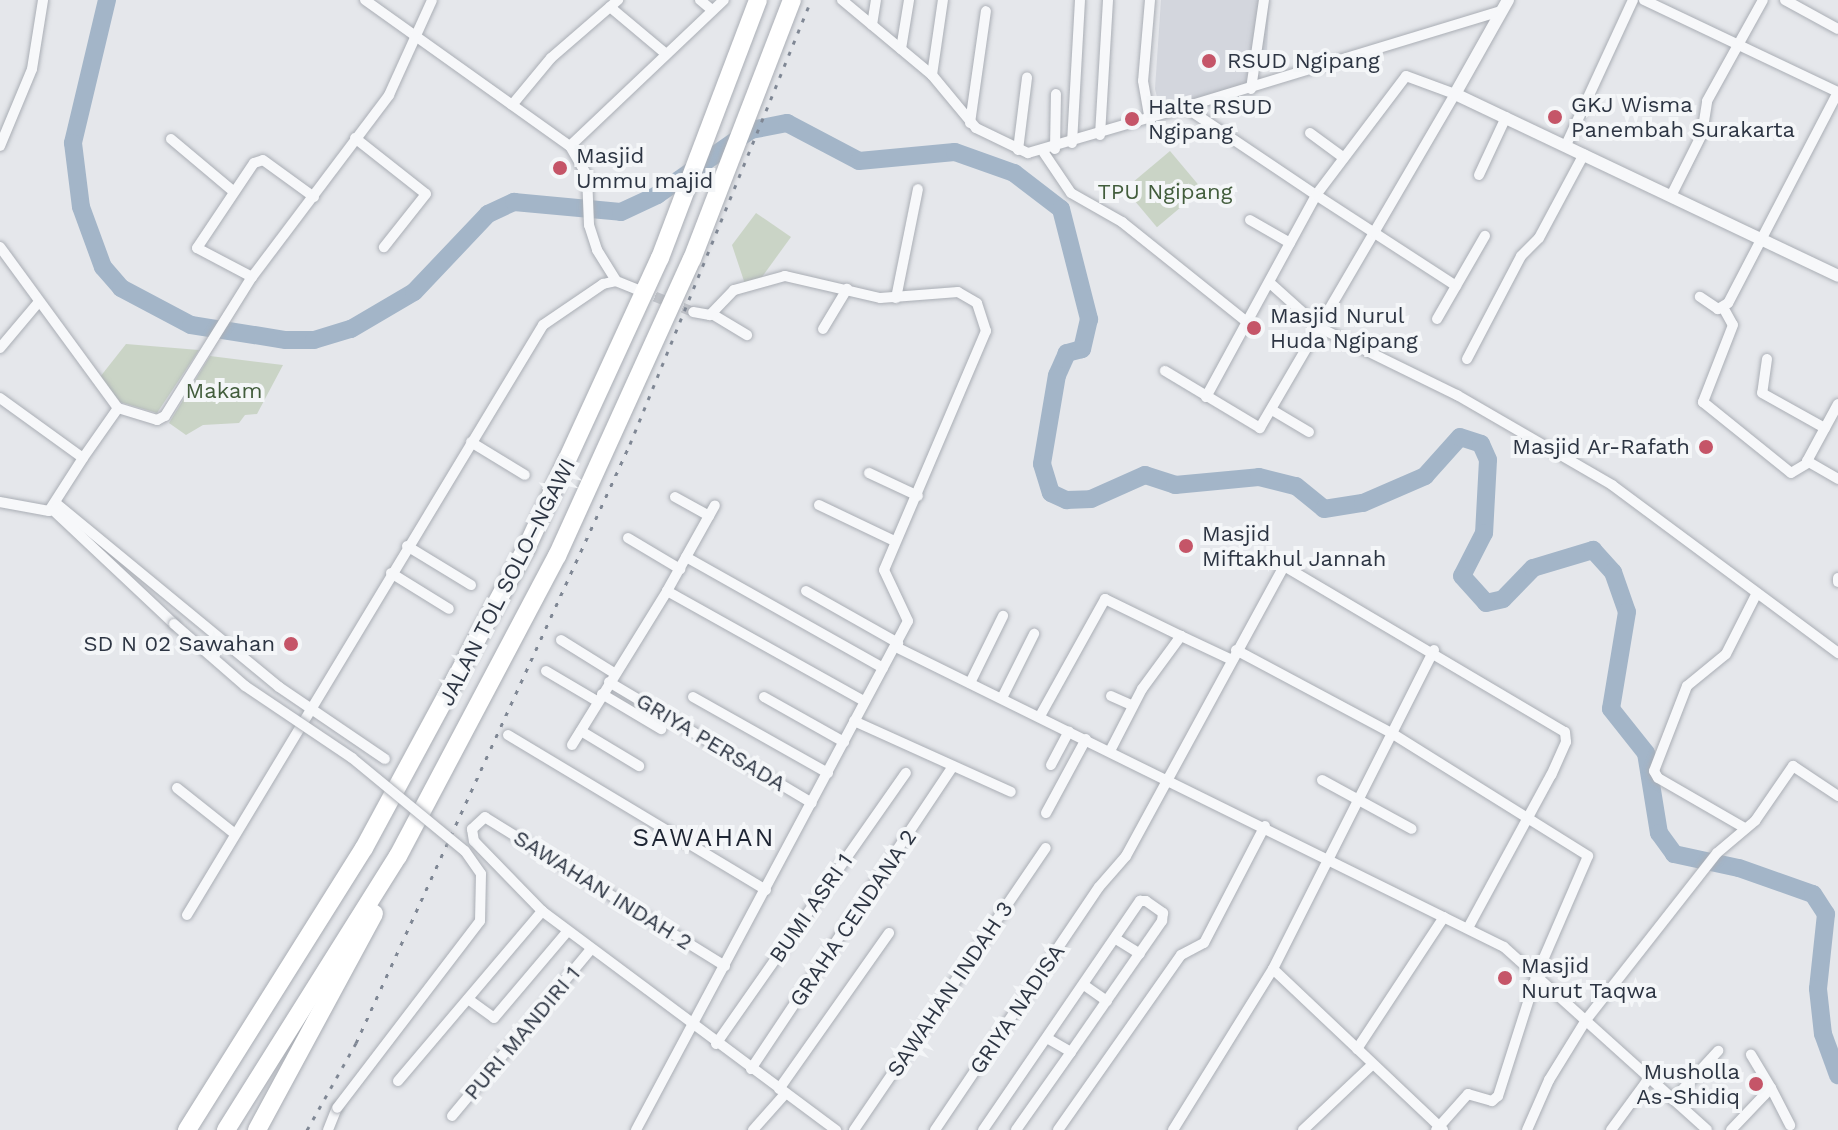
<!DOCTYPE html>
<meta charset="utf-8">
<style>
body{margin:0}
#map{position:relative;width:1838px;height:1130px;overflow:hidden;background:#e5e7eb;font-family:"Work Sans",sans-serif}
div>[style]{position:absolute}
[style*='--x']{left:calc(var(--x)*1px);top:calc(var(--y)*1px);width:calc(var(--w)*1px);rotate:calc(var(--a)*1deg)}
.built>*{inset:0;background:#d3d6dd}
.green>*{inset:0;background:#cad4c6;transform-origin:0 0}
.river>*{height:18px;margin:-9px;padding:0 9px;transform-origin:9px;border-radius:9px;background:#a3b5c8}
.minor-tunnel>*{height:10px;margin-top:-5px;transform-origin:0;background:repeating-linear-gradient(90deg,#c0c3c9 0 10px,transparent 0 15px)}
.roads{filter:drop-shadow(0 0 2px #aaaeb5) drop-shadow(0 0 2px #aaaeb5)}
.minor>*{height:10px;margin:-5px;padding:0 5px;transform-origin:5px;border-radius:5px;background:#f7f8fa}
.tertiary>*{height:12px;margin:-6px;padding:0 6px;transform-origin:6px;border-radius:6px;background:#f7f8fa}
.motorway>*{height:18px;margin:-9px;padding:0 9px;transform-origin:9px;border-radius:9px;background:#fff}
.rail>*{height:3px;margin-top:-1.5px;transform-origin:0;background:repeating-linear-gradient(90deg,#7f8794 0 4px,transparent 0 12px)}
.bridges{filter:drop-shadow(0 0 2px #aaaeb5) drop-shadow(0 0 2px #aaaeb5)}
.minor-bridge>*{height:10px;margin:-5px;padding:0 5px;transform-origin:5px;border-radius:5px;background:#f7f8fa}
.dots>*{width:22px;height:22px;translate:-50% -50%;box-sizing:border-box;border:4px solid #f4f6f8;border-radius:50%}
span{translate:-50% -50%;white-space:nowrap;text-align:center;line-height:1.15;-webkit-text-stroke:8px #f4f6f8;paint-order:stroke}
.poi-label{font-size:22px;color:#2d3543}
.left{translate:0 -50%;text-align:left}
.right{translate:-100% -50%;text-align:right}
.park-label{font-size:22px;color:#425d3c}
.street-label{font-size:22px;color:#2d3543}
.quarter-label{font-size:26px;color:#1f2634;letter-spacing:2px}
</style>
<div id="map">
<div class="built">
<i style="clip-path:polygon(1161px 0,1269px 0,1267px 54px,1257px 69px,1260px 82px,1160px 110px,1155px 89px)"></i>
</div>
<div class="green">
<i style="left:1170px;top:151px;width:50px;height:59px;rotate:50deg"></i>
<i style="clip-path:polygon(756px 213px,791px 237px,759px 281px,745px 284px,732px 245px)"></i>
<i style="clip-path:polygon(126px 344px,199px 350px,157px 413px,120px 402px,100px 377px)"></i>
<i style="clip-path:polygon(210px 356px,283px 365px,257px 414px,245px 415px,239px 423px,203px 425px,186px 435px,169px 423px)"></i>
</div>
<div class="river">
<i style="--x:107;--y:0;--w:147;--a:103.4"></i>
<i style="--x:73;--y:143;--w:64;--a:82.9"></i>
<i style="--x:81;--y:207;--w:64;--a:69.9"></i>
<i style="--x:103;--y:267;--w:28;--a:49"></i>
<i style="--x:121;--y:288;--w:79;--a:27.9"></i>
<i style="--x:191;--y:325;--w:96;--a:9"></i>
<i style="--x:286;--y:340;--w:28;--a:0"></i>
<i style="--x:314;--y:340;--w:39;--a:-17"></i>
<i style="--x:351;--y:329;--w:73;--a:-30.4"></i>
<i style="--x:414;--y:292;--w:108;--a:-46.5"></i>
<i style="--x:488;--y:214;--w:29;--a:-25"></i>
<i style="--x:514;--y:202;--w:107;--a:5.3"></i>
<i style="--x:621;--y:212;--w:40;--a:-25"></i>
<i style="--x:657;--y:195;--w:114;--a:-34.7"></i>
<i style="--x:751;--y:130;--w:37;--a:-11"></i>
<i style="--x:787;--y:123;--w:81;--a:27.8"></i>
<i style="--x:859;--y:161;--w:96;--a:-5.4"></i>
<i style="--x:955;--y:152;--w:63;--a:19.6"></i>
<i style="--x:1014;--y:173;--w:59;--a:37.5"></i>
<i style="--x:1061;--y:209;--w:114;--a:75.7"></i>
<i style="--x:1089;--y:319;--w:31;--a:103"></i>
<i style="--x:1082;--y:349;--w:16;--a:165"></i>
<i style="--x:1067;--y:353;--w:24;--a:114"></i>
<i style="--x:1057;--y:375;--w:90;--a:99.6"></i>
<i style="--x:1042;--y:464;--w:30;--a:73"></i>
<i style="--x:1051;--y:493;--w:17;--a:25"></i>
<i style="--x:1066;--y:500;--w:25;--a:-2"></i>
<i style="--x:1091;--y:499;--w:59;--a:-24"></i>
<i style="--x:1145;--y:475;--w:32;--a:18"></i>
<i style="--x:1175;--y:485;--w:84;--a:-5.4"></i>
<i style="--x:1259;--y:477;--w:38;--a:14"></i>
<i style="--x:1296;--y:486;--w:36;--a:39"></i>
<i style="--x:1324;--y:509;--w:39;--a:-9"></i>
<i style="--x:1363;--y:503;--w:68;--a:-23.5"></i>
<i style="--x:1425;--y:476;--w:52;--a:-48.1"></i>
<i style="--x:1460;--y:437;--w:22;--a:18"></i>
<i style="--x:1481;--y:444;--w:17;--a:66"></i>
<i style="--x:1488;--y:460;--w:73;--a:93.1"></i>
<i style="--x:1484;--y:533;--w:48;--a:117.1"></i>
<i style="--x:1462;--y:576;--w:36;--a:48"></i>
<i style="--x:1486;--y:603;--w:17;--a:-13"></i>
<i style="--x:1503;--y:599;--w:43;--a:-45.9"></i>
<i style="--x:1533;--y:568;--w:63;--a:-16.7"></i>
<i style="--x:1593;--y:550;--w:30;--a:48"></i>
<i style="--x:1613;--y:572;--w:42;--a:70.7"></i>
<i style="--x:1627;--y:612;--w:98;--a:99.4"></i>
<i style="--x:1611;--y:709;--w:56;--a:51.5"></i>
<i style="--x:1646;--y:753;--w:81;--a:80.8"></i>
<i style="--x:1659;--y:833;--w:26;--a:54"></i>
<i style="--x:1674;--y:854;--w:66;--a:12.2"></i>
<i style="--x:1739;--y:868;--w:78;--a:19.4"></i>
<i style="--x:1813;--y:894;--w:24;--a:57"></i>
<i style="--x:1826;--y:914;--w:75;--a:96.1"></i>
<i style="--x:1818;--y:989;--w:45;--a:83.7"></i>
<i style="--x:1823;--y:1034;--w:44;--a:69.9"></i>
</div>
<div class="minor-tunnel">
<i style="--x:641;--y:291;--w:56;--a:22"></i>
</div>
<div class="roads">
<div class="minor">
<i style="--x:365;--y:0;--w:252;--a:35.5"></i>
<i style="--x:570;--y:146;--w:34;--a:60"></i>
<i style="--x:587;--y:175;--w:50;--a:87.7"></i>
<i style="--x:589;--y:225;--w:26;--a:72"></i>
<i style="--x:597;--y:250;--w:36;--a:58"></i>
<i style="--x:700;--y:0;--w:16;--a:40"></i>
<i style="--x:842;--y:0;--w:117;--a:39.8"></i>
<i style="--x:932;--y:75;--w:69;--a:50.3"></i>
<i style="--x:976;--y:128;--w:58;--a:25.7"></i>
<i style="--x:1028;--y:153;--w:164;--a:-16.3"></i>
<i style="--x:1185;--y:107;--w:158;--a:33.9"></i>
<i style="--x:1316;--y:195;--w:149;--a:-52.9"></i>
<i style="--x:1406;--y:76;--w:52;--a:20.2"></i>
<i style="--x:1455;--y:94;--w:387;--a:120.3"></i>
<i style="--x:1260;--y:428;--w:111;--a:-149"></i>
<i style="--x:1150;--y:0;--w:81;--a:94.9"></i>
<i style="--x:1143;--y:81;--w:39;--a:80"></i>
<i style="--x:1644;--y:0;--w:215;--a:25.4"></i>
<i style="--x:1838;--y:92;--w:238;--a:117.5"></i>
<i style="--x:1728;--y:303;--w:12;--a:149"></i>
<i style="--x:1718;--y:309;--w:22;--a:-146"></i>
<i style="--x:1785;--y:0;--w:60;--a:28.7"></i>
<i style="--x:610;--y:7;--w:73;--a:40"></i>
<i style="--x:872;--y:25;--w:25;--a:-81"></i>
<i style="--x:901;--y:49;--w:50;--a:-80.7"></i>
<i style="--x:932;--y:75;--w:76;--a:-81.7"></i>
<i style="--x:1251;--y:89;--w:90;--a:-81.7"></i>
<i style="--x:512;--y:105;--w:61;--a:-50.3"></i>
<i style="--x:551;--y:58;--w:89;--a:-40.9"></i>
<i style="--x:1185;--y:107;--w:330;--a:-16.9"></i>
<i style="--x:970;--y:123;--w:113;--a:-81.9"></i>
<i style="--x:1310;--y:133;--w:42;--a:36.3"></i>
<i style="--x:1100;--y:135;--w:135;--a:-86.6"></i>
<i style="--x:355;--y:138;--w:90;--a:38.3"></i>
<i style="--x:426;--y:194;--w:68;--a:128.4"></i>
<i style="--x:171;--y:139;--w:81;--a:40"></i>
<i style="--x:1072;--y:143;--w:143;--a:-86.8"></i>
<i style="--x:1566;--y:145;--w:160;--a:-65.2"></i>
<i style="--x:0;--y:146;--w:83;--a:-67.4"></i>
<i style="--x:32;--y:69;--w:70;--a:-80.9"></i>
<i style="--x:570;--y:146;--w:212;--a:-43.5"></i>
<i style="--x:1055;--y:149;--w:55;--a:-89"></i>
<i style="--x:1018;--y:150;--w:73;--a:-82.9"></i>
<i style="--x:1044;--y:153;--w:48;--a:56"></i>
<i style="--x:1071;--y:193;--w:59;--a:29.6"></i>
<i style="--x:1122;--y:222;--w:161;--a:38.7"></i>
<i style="--x:1479;--y:175;--w:64;--a:-65"></i>
<i style="--x:1671;--y:196;--w:69;--a:-63.4"></i>
<i style="--x:1702;--y:134;--w:33;--a:-81"></i>
<i style="--x:1707;--y:101;--w:115;--a:-61"></i>
<i style="--x:1250;--y:220;--w:46;--a:29.9"></i>
<i style="--x:0;--y:247;--w:200;--a:53.8"></i>
<i style="--x:252;--y:277;--w:62;--a:-152.2"></i>
<i style="--x:197;--y:248;--w:102;--a:-56.2"></i>
<i style="--x:254;--y:163;--w:9;--a:-18"></i>
<i style="--x:263;--y:160;--w:63;--a:36"></i>
<i style="--x:1270;--y:283;--w:67;--a:42"></i>
<i style="--x:1320;--y:328;--w:153;--a:26.1"></i>
<i style="--x:1457;--y:395;--w:179;--a:30.1"></i>
<i style="--x:1612;--y:485;--w:282;--a:36.6"></i>
<i style="--x:896;--y:298;--w:111;--a:-78.6"></i>
<i style="--x:1724;--y:309;--w:18;--a:61"></i>
<i style="--x:1733;--y:325;--w:83;--a:111.3"></i>
<i style="--x:1703;--y:402;--w:113;--a:38.9"></i>
<i style="--x:1791;--y:473;--w:21;--a:-31"></i>
<i style="--x:712;--y:314;--w:41;--a:31"></i>
<i style="--x:1437;--y:319;--w:96;--a:-60"></i>
<i style="--x:823;--y:329;--w:47;--a:-59"></i>
<i style="--x:0;--y:348;--w:57;--a:-49.9"></i>
<i style="--x:1467;--y:359;--w:116;--a:-62.3"></i>
<i style="--x:1521;--y:256;--w:25;--a:-45"></i>
<i style="--x:1539;--y:238;--w:95;--a:-61.8"></i>
<i style="--x:1767;--y:359;--w:34;--a:98"></i>
<i style="--x:1762;--y:393;--w:72;--a:29.1"></i>
<i style="--x:1206;--y:397;--w:230;--a:-61.4"></i>
<i style="--x:1316;--y:195;--w:167;--a:33"></i>
<i style="--x:0;--y:398;--w:102;--a:35.9"></i>
<i style="--x:83;--y:458;--w:63;--a:122.7"></i>
<i style="--x:49;--y:511;--w:50;--a:-169.6"></i>
<i style="--x:1838;--y:404;--w:65;--a:118.5"></i>
<i style="--x:1807;--y:461;--w:36;--a:30"></i>
<i style="--x:1272;--y:410;--w:43;--a:30.7"></i>
<i style="--x:471;--y:442;--w:63;--a:31.4"></i>
<i style="--x:83;--y:458;--w:61;--a:-55"></i>
<i style="--x:118;--y:408;--w:41;--a:17.1"></i>
<i style="--x:157;--y:420;--w:9;--a:-27"></i>
<i style="--x:165;--y:416;--w:164;--a:-58"></i>
<i style="--x:252;--y:277;--w:228;--a:-53"></i>
<i style="--x:389;--y:95;--w:104;--a:-65.6"></i>
<i style="--x:869;--y:473;--w:54;--a:25.1"></i>
<i style="--x:675;--y:497;--w:39;--a:29"></i>
<i style="--x:57;--y:504;--w:288;--a:39.5"></i>
<i style="--x:279;--y:687;--w:128;--a:34.2"></i>
<i style="--x:819;--y:505;--w:83;--a:25.6"></i>
<i style="--x:52;--y:509;--w:168;--a:43.3"></i>
<i style="--x:628;--y:538;--w:61;--a:30.8"></i>
<i style="--x:407;--y:546;--w:75;--a:31.4"></i>
<i style="--x:686;--y:557;--w:226;--a:29.4"></i>
<i style="--x:391;--y:573;--w:68;--a:31.8"></i>
<i style="--x:1838;--y:578;--w:4;--a:90"></i>
<i style="--x:667;--y:591;--w:98;--a:-60.8"></i>
<i style="--x:806;--y:591;--w:106;--a:29.5"></i>
<i style="--x:561;--y:640;--w:62;--a:31.9"></i>
<i style="--x:896;--y:647;--w:678;--a:26.26"></i>
<i style="--x:1504;--y:947;--w:273;--a:42"></i>
<i style="--x:1236;--y:650;--w:178;--a:28.1"></i>
<i style="--x:1393;--y:734;--w:230;--a:32"></i>
<i style="--x:1588;--y:856;--w:129;--a:113.4"></i>
<i style="--x:1537;--y:974;--w:128;--a:107.7"></i>
<i style="--x:1498;--y:1096;--w:8;--a:140"></i>
<i style="--x:1492;--y:1101;--w:25;--a:-164"></i>
<i style="--x:1468;--y:1094;--w:48;--a:131.6"></i>
<i style="--x:1434;--y:650;--w:357;--a:116.8"></i>
<i style="--x:1273;--y:969;--w:234;--a:43.4"></i>
<i style="--x:546;--y:671;--w:59;--a:30.5"></i>
<i style="--x:609;--y:682;--w:236;--a:30.8"></i>
<i style="--x:970;--y:683;--w:75;--a:-63.8"></i>
<i style="--x:602;--y:694;--w:69;--a:30.7"></i>
<i style="--x:1111;--y:696;--w:24;--a:24"></i>
<i style="--x:693;--y:697;--w:155;--a:29.4"></i>
<i style="--x:764;--y:697;--w:92;--a:29.4"></i>
<i style="--x:1002;--y:698;--w:72;--a:-63.4"></i>
<i style="--x:1040;--y:716;--w:134;--a:-60.9"></i>
<i style="--x:1105;--y:599;--w:85;--a:26"></i>
<i style="--x:854;--y:721;--w:172;--a:24.3"></i>
<i style="--x:581;--y:731;--w:68;--a:31.1"></i>
<i style="--x:508;--y:735;--w:301;--a:31"></i>
<i style="--x:572;--y:745;--w:181;--a:-58.3"></i>
<i style="--x:667;--y:591;--w:226;--a:29.2"></i>
<i style="--x:1110;--y:751;--w:70;--a:-62.7"></i>
<i style="--x:1142;--y:689;--w:66;--a:-53.7"></i>
<i style="--x:1181;--y:636;--w:54;--a:25.1"></i>
<i style="--x:1051;--y:765;--w:38;--a:-62"></i>
<i style="--x:1322;--y:780;--w:102;--a:28.6"></i>
<i style="--x:177;--y:788;--w:74;--a:38.4"></i>
<i style="--x:1046;--y:813;--w:84;--a:-61.6"></i>
<i style="--x:1743;--y:827;--w:98;--a:-150"></i>
<i style="--x:1658;--y:778;--w:8;--a:-120"></i>
<i style="--x:1654;--y:771;--w:91;--a:-68.8"></i>
<i style="--x:1687;--y:686;--w:50;--a:-39.4"></i>
<i style="--x:1726;--y:654;--w:68;--a:-63.1"></i>
<i style="--x:187;--y:915;--w:689;--a:-58.89"></i>
<i style="--x:543;--y:325;--w:73;--a:-34.3"></i>
<i style="--x:603;--y:284;--w:13;--a:-13"></i>
<i style="--x:616;--y:281;--w:22;--a:22"></i>
<i style="--x:1116;--y:939;--w:28;--a:32"></i>
<i style="--x:725;--y:966;--w:282;--a:-148.2"></i>
<i style="--x:485;--y:817;--w:18;--a:137"></i>
<i style="--x:472;--y:829;--w:12;--a:81"></i>
<i style="--x:474;--y:841;--w:98;--a:45.8"></i>
<i style="--x:542;--y:911;--w:367;--a:36.7"></i>
<i style="--x:1084;--y:985;--w:28;--a:35"></i>
<i style="--x:468;--y:999;--w:32;--a:36"></i>
<i style="--x:494;--y:1018;--w:113;--a:-49.7"></i>
<i style="--x:716;--y:1044;--w:331;--a:-55"></i>
<i style="--x:1357;--y:1049;--w:158;--a:-56.6"></i>
<i style="--x:751;--y:1069;--w:364;--a:-56.3"></i>
<i style="--x:398;--y:1081;--w:223;--a:-49.7"></i>
<i style="--x:1771;--y:1088;--w:42;--a:62.8"></i>
<i style="--x:779;--y:1089;--w:191;--a:-54.8"></i>
<i style="--x:1673;--y:1100;--w:67;--a:-47.4"></i>
<i style="--x:452;--y:1116;--w:217;--a:-50.2"></i>
<i style="--x:328;--y:1130;--w:24;--a:-68"></i>
<i style="--x:636;--y:1130;--w:577;--a:-61.88"></i>
<i style="--x:908;--y:621;--w:56;--a:-115.2"></i>
<i style="--x:884;--y:570;--w:260;--a:-66.9"></i>
<i style="--x:986;--y:331;--w:29;--a:-108"></i>
<i style="--x:977;--y:303;--w:22;--a:-150"></i>
<i style="--x:958;--y:292;--w:78;--a:175.6"></i>
<i style="--x:880;--y:298;--w:98;--a:-167"></i>
<i style="--x:785;--y:276;--w:53;--a:164.6"></i>
<i style="--x:734;--y:290;--w:35;--a:134"></i>
<i style="--x:710;--y:315;--w:17;--a:-170"></i>
<i style="--x:753;--y:1130;--w:48;--a:-48.4"></i>
<i style="--x:854;--y:1130;--w:341;--a:-55.8"></i>
<i style="--x:935;--y:1130;--w:293;--a:-56"></i>
<i style="--x:1099;--y:887;--w:41;--a:-48.9"></i>
<i style="--x:1126;--y:856;--w:330;--a:-61.4"></i>
<i style="--x:1284;--y:566;--w:326;--a:30.6"></i>
<i style="--x:1565;--y:732;--w:10;--a:84"></i>
<i style="--x:1566;--y:742;--w:36;--a:114"></i>
<i style="--x:1551;--y:775;--w:174;--a:118.5"></i>
<i style="--x:983;--y:1130;--w:278;--a:-55.6"></i>
<i style="--x:1140;--y:901;--w:6;--a:0"></i>
<i style="--x:1146;--y:901;--w:21;--a:35"></i>
<i style="--x:1163;--y:913;--w:8;--a:97"></i>
<i style="--x:1162;--y:921;--w:160;--a:124.8"></i>
<i style="--x:1016;--y:1130;--w:95;--a:-54.8"></i>
<i style="--x:1071;--y:1052;--w:28;--a:-150"></i>
<i style="--x:1058;--y:1130;--w:214;--a:-54.9"></i>
<i style="--x:1181;--y:955;--w:26;--a:-28"></i>
<i style="--x:1204;--y:943;--w:132;--a:-62.5"></i>
<i style="--x:1173;--y:1130;--w:190;--a:-58.2"></i>
<i style="--x:1303;--y:1130;--w:93;--a:-43.3"></i>
<i style="--x:1527;--y:1130;--w:55;--a:-66.3"></i>
<i style="--x:1549;--y:1080;--w:70;--a:-58.3"></i>
<i style="--x:1586;--y:1020;--w:212;--a:-51.9"></i>
<i style="--x:1717;--y:853;--w:50;--a:-40.1"></i>
<i style="--x:1755;--y:821;--w:67;--a:-55.4"></i>
<i style="--x:1793;--y:766;--w:54;--a:33.7"></i>
<i style="--x:1611;--y:1130;--w:64;--a:-53.8"></i>
<i style="--x:1731;--y:1130;--w:58;--a:-46.4"></i>
<i style="--x:1771;--y:1088;--w:39;--a:-121"></i>
</div>
<div class="tertiary">
<i style="--x:1508;--y:0;--w:108;--a:119.4"></i>
<i style="--x:1455;--y:94;--w:424;--a:25.4"></i>
</div>
<div class="motorway">
<i style="--x:187;--y:1130;--w:333;--a:-57.9"></i>
<i style="--x:364;--y:848;--w:340;--a:-61.6"></i>
<i style="--x:526;--y:549;--w:320;--a:-65.3"></i>
<i style="--x:660;--y:258;--w:276;--a:-69.2"></i>
<i style="--x:226;--y:1130;--w:324;--a:-57.9"></i>
<i style="--x:398;--y:856;--w:340;--a:-62.1"></i>
<i style="--x:557;--y:556;--w:326;--a:-65.6"></i>
<i style="--x:692;--y:259;--w:278;--a:-68.9"></i>
<i style="--x:257;--y:1130;--w:246;--a:-61.6"></i>
</div>
</div>
<div class="rail">
<i style="--x:307;--y:1130;--w:100;--a:-60.6"></i>
<i style="--x:356;--y:1043;--w:659;--a:-65.42"></i>
<i style="--x:630;--y:444;--w:479;--a:-67.8"></i>
</div>
<div class="bridges">
<div class="minor-bridge">
<i style="--x:174;--y:624;--w:94;--a:41.1"></i>
<i style="--x:245;--y:686;--w:129;--a:33.9"></i>
<i style="--x:352;--y:758;--w:146;--a:39.5"></i>
<i style="--x:465;--y:851;--w:28;--a:55"></i>
<i style="--x:481;--y:874;--w:47;--a:91.2"></i>
<i style="--x:480;--y:921;--w:235;--a:127.4"></i>
</div>
</div>
<div class="dots">
<i style="left:1209px;top:61px;background:#c55568"></i>
<i style="left:1555px;top:117px;background:#c55568"></i>
<i style="left:1132px;top:119px;background:#c55568"></i>
<i style="left:560px;top:168px;background:#c55568"></i>
<i style="left:1254px;top:328px;background:#c55568"></i>
<i style="left:1706px;top:447px;background:#c55568"></i>
<i style="left:1186px;top:546px;background:#c55568"></i>
<i style="left:291px;top:644px;background:#c55568"></i>
<i style="left:1505px;top:978px;background:#c55568"></i>
<i style="left:1756px;top:1084px;background:#c55568"></i>
</div>
<div class="poi-label">
<span class="left" style="left:1227px;top:61px">RSUD Ngipang</span>
<span class="left" style="left:1571px;top:117px">GKJ Wisma<br>Panembah Surakarta</span>
<span class="left" style="left:1148px;top:119px">Halte RSUD<br>Ngipang</span>
<span class="left" style="left:576px;top:168px">Masjid<br>Ummu majid</span>
<span class="left" style="left:1270px;top:328px">Masjid Nurul<br>Huda Ngipang</span>
<span class="right" style="left:1690px;top:447px">Masjid Ar-Rafath</span>
<span class="left" style="left:1202px;top:546px">Masjid<br>Miftakhul Jannah</span>
<span class="right" style="left:275px;top:644px">SD N 02 Sawahan</span>
<span class="left" style="left:1521px;top:978px">Masjid<br>Nurut Taqwa</span>
<span class="right" style="left:1740px;top:1084px">Musholla<br>As-Shidiq</span>
</div>
<div class="park-label">
<span style="left:1165px;top:192px">TPU Ngipang</span>
<span style="left:224px;top:391px">Makam</span>
</div>
<div class="street-label">
<span style="left:507px;top:582px;rotate:-63deg">JALAN TOL SOLO–NGAWI</span>
<span style="left:711px;top:742px;rotate:31deg">GRIYA PERSADA</span>
<span style="left:603px;top:890px;rotate:32deg">SAWAHAN INDAH 2</span>
<span style="left:811px;top:908px;rotate:-55deg">BUMI ASRI 1</span>
<span style="left:853px;top:918px;rotate:-56deg">GRAHA CENDANA 2</span>
<span style="left:950px;top:989px;rotate:-56deg">SAWAHAN INDAH 3</span>
<span style="left:1017px;top:1009px;rotate:-56deg">GRIYA NADISA</span>
<span style="left:522px;top:1033px;rotate:-50deg">PURI MANDIRI 1</span>
</div>
<div class="quarter-label">
<span style="left:704px;top:838px">SAWAHAN</span>
</div>
</div>
